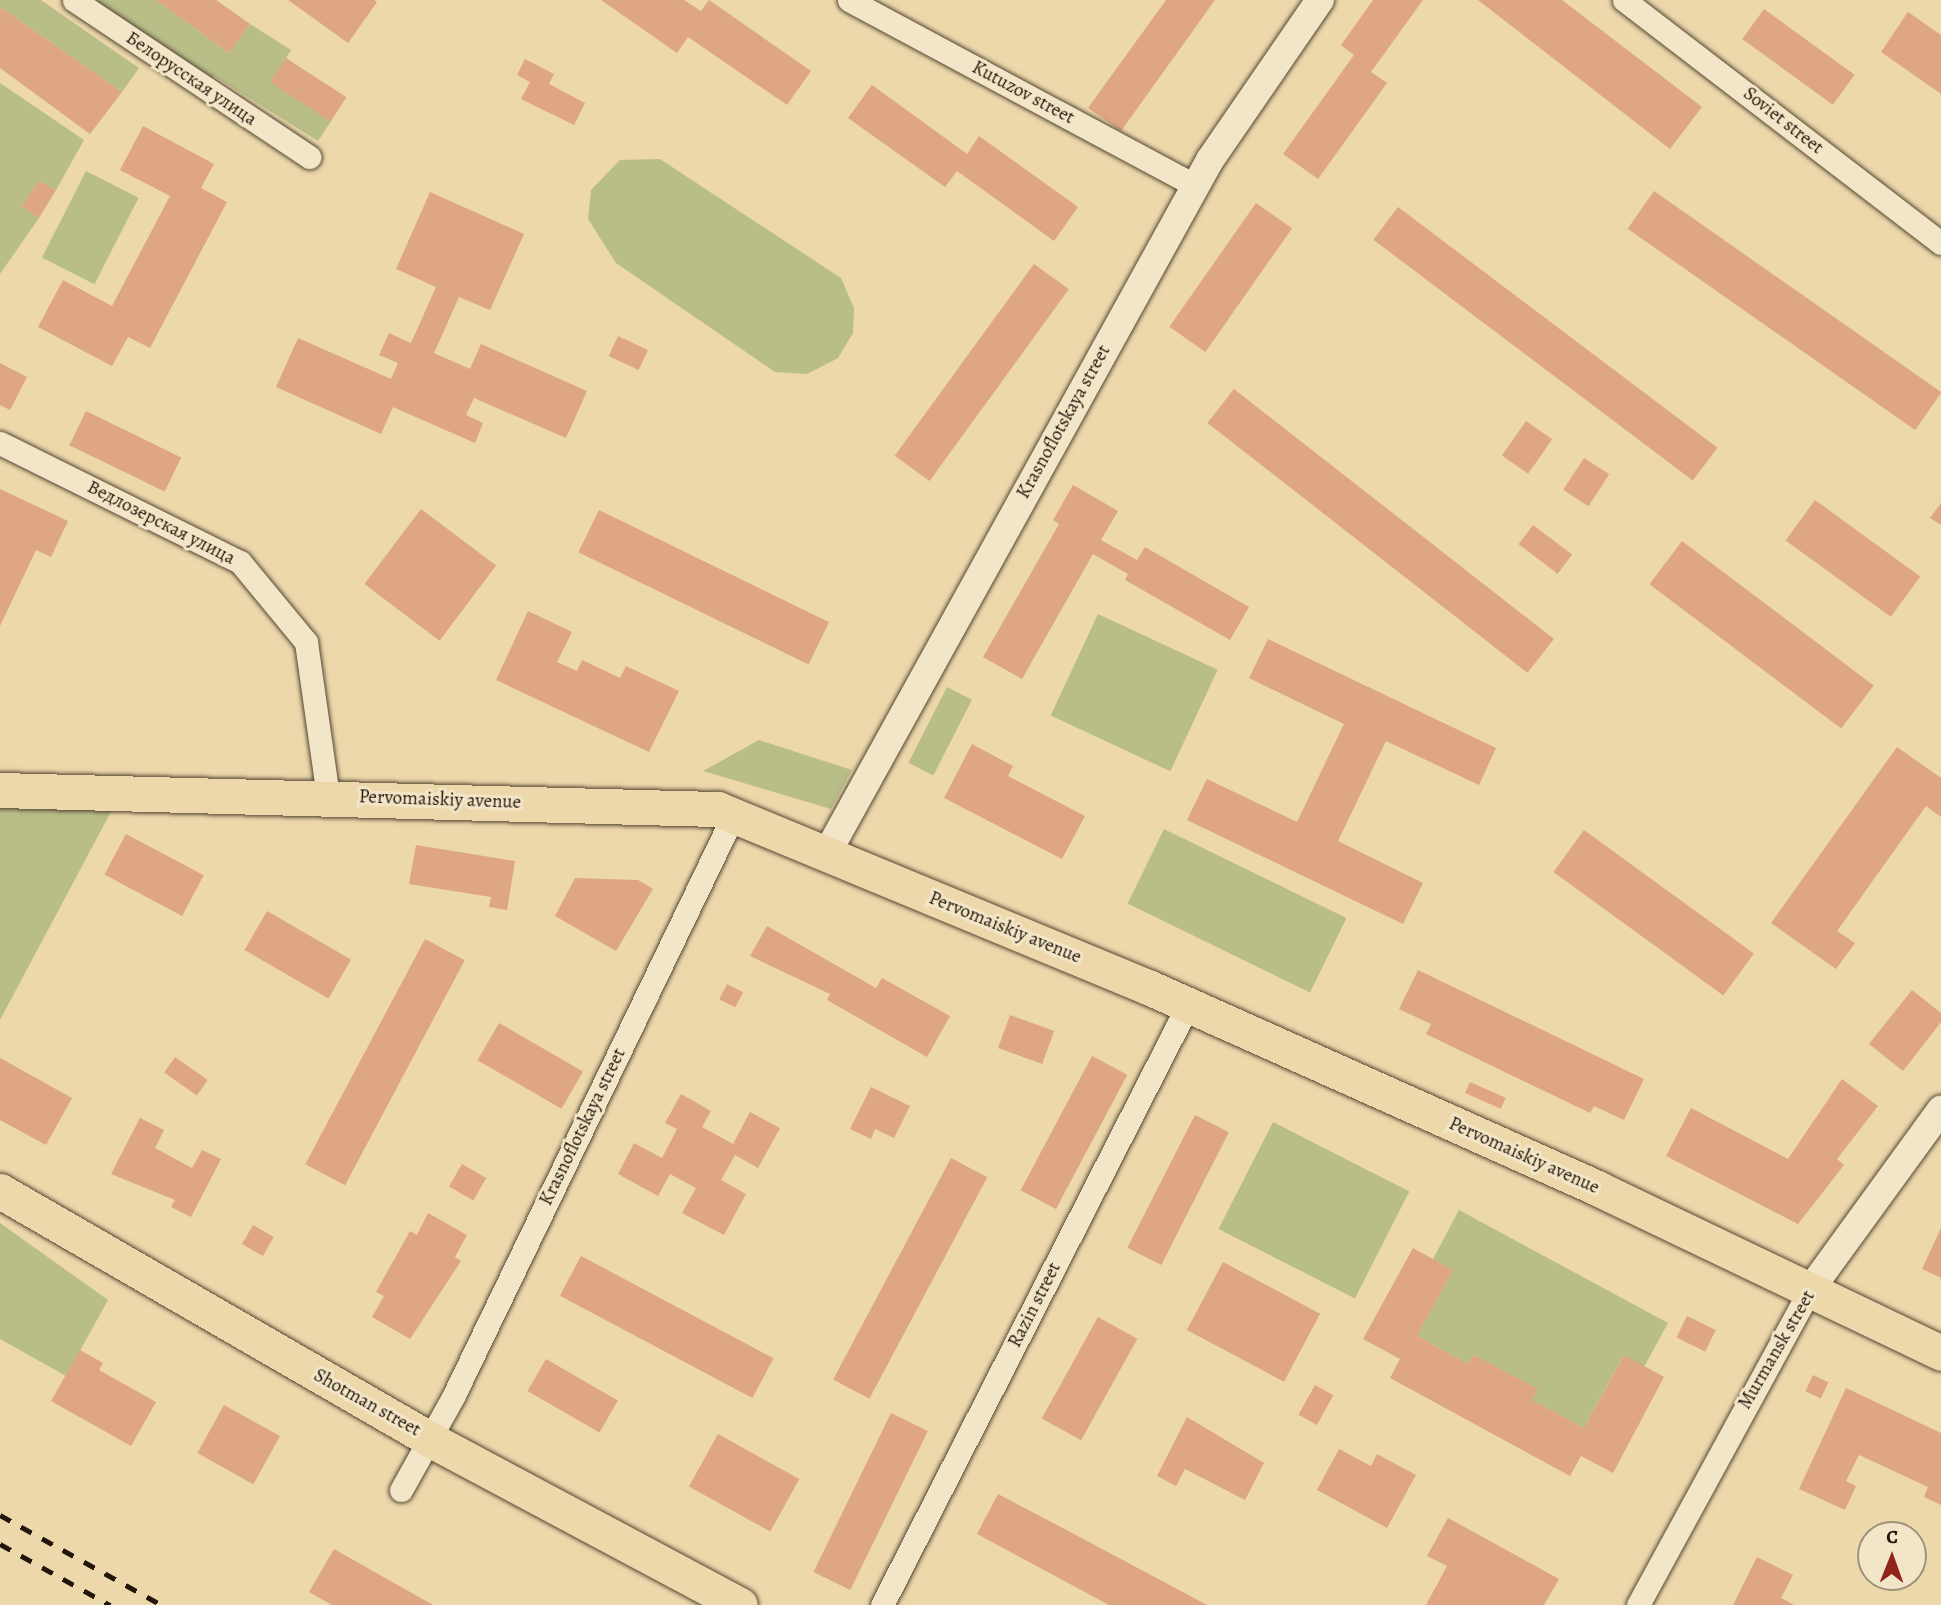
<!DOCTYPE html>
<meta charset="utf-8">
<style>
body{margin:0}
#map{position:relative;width:1941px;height:1605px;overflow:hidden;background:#ecd8ab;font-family:Alegreya,serif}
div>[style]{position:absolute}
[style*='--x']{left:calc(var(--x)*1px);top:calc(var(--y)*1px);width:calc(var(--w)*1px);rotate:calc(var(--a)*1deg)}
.green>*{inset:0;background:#b9be88;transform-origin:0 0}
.building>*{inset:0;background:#dea682;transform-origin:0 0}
.roads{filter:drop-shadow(0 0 2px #544633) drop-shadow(0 0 2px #544633)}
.minor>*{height:23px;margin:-11.5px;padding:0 11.5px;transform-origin:11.5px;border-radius:11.5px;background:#f3e6c8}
.tertiary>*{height:28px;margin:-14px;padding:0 14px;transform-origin:14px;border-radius:14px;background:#f3e6c8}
.primary>*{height:35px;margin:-17.5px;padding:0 17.5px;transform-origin:17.5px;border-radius:17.5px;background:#ecd8ab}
.rail>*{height:5px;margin-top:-2.5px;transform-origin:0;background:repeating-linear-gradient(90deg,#22160b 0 12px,transparent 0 24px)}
span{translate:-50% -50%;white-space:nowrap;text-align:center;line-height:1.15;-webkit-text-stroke:6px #f3e6c8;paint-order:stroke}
.street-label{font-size:19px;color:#22160b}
.north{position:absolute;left:1857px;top:1521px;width:70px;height:70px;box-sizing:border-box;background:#f3e6c8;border:2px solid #9f937c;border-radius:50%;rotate:1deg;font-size:19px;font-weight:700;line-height:28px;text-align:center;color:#22160b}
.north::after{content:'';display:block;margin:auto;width:24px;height:32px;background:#8f2418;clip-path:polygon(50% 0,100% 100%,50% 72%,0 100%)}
</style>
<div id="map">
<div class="green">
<i style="clip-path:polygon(0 0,41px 0,139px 68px,122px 92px,0 7px)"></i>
<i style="clip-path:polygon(88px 0,156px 0,229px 53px,250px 24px,291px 50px,271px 82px,331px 121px,318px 141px,214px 76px,210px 82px)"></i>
<i style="clip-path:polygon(0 83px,84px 140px,56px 190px,39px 181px,22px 206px,39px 218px,0 274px)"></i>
<i style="clip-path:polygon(660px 159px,841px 278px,854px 308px,853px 333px,838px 358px,807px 374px,775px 372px,616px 263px,588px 219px,591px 190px,620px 160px)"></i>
<i style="left:86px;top:171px;width:59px;height:97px;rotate:27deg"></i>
<i style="left:1098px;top:614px;width:132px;height:112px;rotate:25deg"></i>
<i style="left:947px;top:687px;width:28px;height:85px;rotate:27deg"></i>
<i style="clip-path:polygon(759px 740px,852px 770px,831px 809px,703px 771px)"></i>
<i style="clip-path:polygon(0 804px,113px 808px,0 1020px)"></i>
<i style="left:1164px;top:829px;width:203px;height:83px;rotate:26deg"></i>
<i style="left:1273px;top:1122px;width:153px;height:120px;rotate:27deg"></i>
<i style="clip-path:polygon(1459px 1210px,1668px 1323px,1644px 1367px,1623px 1356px,1584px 1428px,1532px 1400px,1537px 1389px,1474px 1355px,1468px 1364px,1417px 1336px,1453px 1270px,1433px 1259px)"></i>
<i style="clip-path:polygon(0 1223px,108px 1300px,66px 1376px,0 1339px)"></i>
</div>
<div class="building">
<i style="clip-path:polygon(156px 0,216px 0,250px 24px,229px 53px)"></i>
<i style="clip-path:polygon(288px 0,374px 0,377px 2px,348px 43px)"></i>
<i style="clip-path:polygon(601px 0,684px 0,701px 11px,709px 0,811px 71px,787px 105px,688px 37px,677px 53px)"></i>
<i style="clip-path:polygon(1166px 0,1215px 0,1121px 131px,1088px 108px)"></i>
<i style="clip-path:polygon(1373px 0,1423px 0,1371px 72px,1387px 83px,1318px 179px,1283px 154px,1354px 55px,1341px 45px)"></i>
<i style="clip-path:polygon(1478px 0,1562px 0,1702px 107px,1670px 149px)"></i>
<i style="clip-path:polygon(0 7px,122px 92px,90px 134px,0 68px)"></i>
<i style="left:1764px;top:9px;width:112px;height:37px;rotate:36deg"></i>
<i style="clip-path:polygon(1908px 12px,1941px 35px,1941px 94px,1881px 52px)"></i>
<i style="left:286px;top:58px;width:72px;height:29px;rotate:33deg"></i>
<i style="clip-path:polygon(525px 59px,554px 74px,549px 84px,585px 103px,574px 125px,521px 99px,530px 82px,517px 75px)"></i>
<i style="clip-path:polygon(872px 85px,967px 154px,979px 136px,1078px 207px,1054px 241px,957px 171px,945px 187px,848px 118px)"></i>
<i style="clip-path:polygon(143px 126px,214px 164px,201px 188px,227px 202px,150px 348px,128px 337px,112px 366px,38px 327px,63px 280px,112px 306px,170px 196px,120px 170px)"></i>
<i style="clip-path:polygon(39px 181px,56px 190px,39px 218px,22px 206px)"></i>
<i style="left:1654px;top:191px;width:351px;height:46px;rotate:35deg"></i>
<i style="clip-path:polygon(430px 192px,524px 234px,490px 310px,459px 297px,434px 353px,470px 369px,481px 344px,587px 391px,566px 438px,474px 398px,466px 415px,483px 423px,475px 443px,393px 407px,381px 434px,276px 387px,298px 338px,391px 379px,398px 363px,379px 355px,389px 333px,411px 343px,436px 287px,396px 269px)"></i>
<i style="left:1256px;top:203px;width:44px;height:151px;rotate:35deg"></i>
<i style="left:1398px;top:207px;width:400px;height:41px;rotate:37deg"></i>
<i style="left:1034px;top:264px;width:43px;height:237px;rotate:36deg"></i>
<i style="left:618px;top:336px;width:33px;height:22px;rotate:25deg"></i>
<i style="clip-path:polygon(0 363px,27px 377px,10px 410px,0 405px)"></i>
<i style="left:1234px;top:389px;width:406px;height:43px;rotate:38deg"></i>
<i style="left:86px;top:411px;width:106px;height:38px;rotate:26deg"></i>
<i style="left:1526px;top:421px;width:32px;height:42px;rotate:35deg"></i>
<i style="left:1584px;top:458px;width:30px;height:38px;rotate:33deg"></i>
<i style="clip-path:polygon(1073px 485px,1118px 511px,1101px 540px,1137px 560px,1145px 547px,1249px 607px,1230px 640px,1125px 580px,1128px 574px,1093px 554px,1022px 679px,983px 657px,1059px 524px,1053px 520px)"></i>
<i style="clip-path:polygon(0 489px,68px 521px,51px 557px,36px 550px,0 626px)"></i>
<i style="left:1815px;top:500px;width:130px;height:50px;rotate:36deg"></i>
<i style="clip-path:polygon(1941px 503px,1941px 525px,1930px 518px)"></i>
<i style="left:421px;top:509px;width:94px;height:94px;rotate:37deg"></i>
<i style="left:599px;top:510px;width:256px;height:47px;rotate:26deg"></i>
<i style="left:1533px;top:525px;width:49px;height:24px;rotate:37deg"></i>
<i style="left:1682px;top:541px;width:240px;height:54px;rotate:37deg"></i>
<i style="clip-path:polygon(528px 611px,572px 632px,557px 662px,577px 671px,582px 660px,620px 678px,626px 666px,679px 691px,649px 752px,496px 680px)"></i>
<i style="clip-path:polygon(1268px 639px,1496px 748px,1479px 785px,1386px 741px,1338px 841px,1423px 883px,1403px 924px,1187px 820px,1207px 779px,1297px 822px,1344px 724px,1249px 678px)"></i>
<i style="clip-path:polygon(972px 744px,1013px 766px,1008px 776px,1085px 816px,1062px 859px,944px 798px)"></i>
<i style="clip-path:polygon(1897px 747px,1941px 778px,1941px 817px,1926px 806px,1837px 931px,1855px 943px,1836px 969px,1771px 923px)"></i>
<i style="left:1584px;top:830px;width:210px;height:52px;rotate:36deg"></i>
<i style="left:126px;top:834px;width:88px;height:46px;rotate:28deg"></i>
<i style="clip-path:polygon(416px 845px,515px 861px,507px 910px,489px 907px,491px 897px,409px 884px)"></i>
<i style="clip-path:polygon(575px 878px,638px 880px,653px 889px,616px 951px,555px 916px)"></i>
<i style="left:267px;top:911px;width:97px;height:45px;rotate:30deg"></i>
<i style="clip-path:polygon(767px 926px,876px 988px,882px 978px,950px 1016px,927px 1057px,827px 1000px,830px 994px,750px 956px)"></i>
<i style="left:425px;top:939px;width:45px;height:255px;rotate:28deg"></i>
<i style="clip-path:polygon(1418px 970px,1644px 1079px,1624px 1120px,1594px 1106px,1590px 1113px,1426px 1034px,1431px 1024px,1399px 1009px)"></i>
<i style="left:727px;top:984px;width:18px;height:17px;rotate:27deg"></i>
<i style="clip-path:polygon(1912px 990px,1941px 1013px,1941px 1022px,1903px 1071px,1869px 1044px)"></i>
<i style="left:1010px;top:1015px;width:47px;height:35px;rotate:20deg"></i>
<i style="left:499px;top:1023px;width:97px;height:43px;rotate:30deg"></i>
<i style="left:1092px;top:1056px;width:40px;height:152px;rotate:28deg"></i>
<i style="left:175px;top:1057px;width:40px;height:19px;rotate:35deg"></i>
<i style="clip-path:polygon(0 1058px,72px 1098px,46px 1145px,0 1120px)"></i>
<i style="clip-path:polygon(1842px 1079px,1878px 1106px,1837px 1159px,1844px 1165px,1798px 1224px,1666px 1156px,1691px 1108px,1788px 1159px)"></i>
<i style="left:1470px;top:1082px;width:39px;height:12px;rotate:24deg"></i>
<i style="clip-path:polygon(871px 1087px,910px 1106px,894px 1138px,875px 1129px,871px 1139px,850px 1129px)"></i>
<i style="clip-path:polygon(681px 1094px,711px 1111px,702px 1127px,733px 1144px,750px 1112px,780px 1128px,758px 1168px,735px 1155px,721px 1180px,746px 1194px,724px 1235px,682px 1213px,696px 1188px,670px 1174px,658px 1196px,618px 1174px,634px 1143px,662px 1158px,677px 1129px,665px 1123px)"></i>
<i style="left:1195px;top:1115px;width:38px;height:149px;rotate:27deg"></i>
<i style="clip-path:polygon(140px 1118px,164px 1130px,155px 1148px,192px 1168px,202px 1150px,221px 1159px,191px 1217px,171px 1207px,175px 1200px,111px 1174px)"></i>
<i style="left:951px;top:1158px;width:41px;height:251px;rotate:28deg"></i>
<i style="left:462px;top:1164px;width:28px;height:26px;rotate:30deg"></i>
<i style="clip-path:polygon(428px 1213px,467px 1235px,455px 1257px,461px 1261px,410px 1339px,372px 1317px,384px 1296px,376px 1292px,410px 1231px,417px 1235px)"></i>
<i style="left:253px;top:1225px;width:24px;height:22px;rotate:30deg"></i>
<i style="clip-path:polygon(1941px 1228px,1941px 1278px,1922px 1269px)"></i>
<i style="clip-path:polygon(1413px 1248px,1453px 1270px,1417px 1336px,1468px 1364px,1474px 1355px,1538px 1389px,1532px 1400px,1584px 1428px,1624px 1355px,1664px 1377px,1613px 1473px,1581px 1456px,1570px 1476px,1390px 1378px,1400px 1359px,1363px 1339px)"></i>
<i style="left:581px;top:1256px;width:218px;height:45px;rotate:28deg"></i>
<i style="left:1223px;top:1262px;width:110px;height:77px;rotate:28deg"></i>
<i style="left:1687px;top:1316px;width:32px;height:24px;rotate:26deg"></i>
<i style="left:1098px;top:1317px;width:45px;height:116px;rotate:29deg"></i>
<i style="clip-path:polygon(80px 1350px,103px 1363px,99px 1370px,156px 1402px,131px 1446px,51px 1401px)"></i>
<i style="left:546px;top:1359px;width:83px;height:37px;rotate:30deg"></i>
<i style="left:1813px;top:1375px;width:17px;height:18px;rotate:25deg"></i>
<i style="left:1315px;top:1385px;width:21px;height:34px;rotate:29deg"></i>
<i style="clip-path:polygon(1846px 1388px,1941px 1433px,1941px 1505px,1924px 1497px,1928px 1487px,1859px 1455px,1846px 1481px,1856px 1486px,1845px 1510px,1799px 1489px)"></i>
<i style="left:224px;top:1405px;width:64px;height:55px;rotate:29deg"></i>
<i style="left:891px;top:1413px;width:41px;height:177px;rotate:26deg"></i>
<i style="clip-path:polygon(1187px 1417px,1264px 1463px,1245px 1500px,1185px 1469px,1176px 1486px,1157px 1476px)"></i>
<i style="left:718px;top:1434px;width:93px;height:60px;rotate:29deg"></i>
<i style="clip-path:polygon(1339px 1449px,1371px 1466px,1377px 1454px,1416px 1475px,1387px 1528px,1317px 1490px)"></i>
<i style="clip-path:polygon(998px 1494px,1074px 1534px,1207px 1605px,1109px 1605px,977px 1534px)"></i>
<i style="clip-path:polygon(1448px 1518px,1559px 1579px,1544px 1605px,1426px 1605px,1447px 1566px,1427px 1556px)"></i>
<i style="clip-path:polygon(334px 1549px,433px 1605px,332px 1605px,309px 1592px)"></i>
<i style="clip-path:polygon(1757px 1557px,1793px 1575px,1781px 1598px,1794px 1605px,1733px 1605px)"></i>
</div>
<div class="roads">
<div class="minor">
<i style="--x:74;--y:0;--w:283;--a:33.7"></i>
<i style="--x:849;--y:0;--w:394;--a:28.2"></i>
<i style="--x:1624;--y:0;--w:399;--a:37.5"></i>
<i style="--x:0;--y:443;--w:268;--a:26.4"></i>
<i style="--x:240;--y:562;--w:104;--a:50.5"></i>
<i style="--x:306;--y:642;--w:157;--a:81.9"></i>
<i style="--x:401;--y:1490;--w:107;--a:-60.8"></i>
<i style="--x:453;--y:1397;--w:647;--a:-64.27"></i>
<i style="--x:882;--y:1605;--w:674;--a:-62.98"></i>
<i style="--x:1638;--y:1605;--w:359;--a:-61.4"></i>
</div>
<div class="tertiary">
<i style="--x:826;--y:855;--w:794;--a:-61.08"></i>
<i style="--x:1210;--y:160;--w:194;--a:-55.5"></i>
<i style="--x:1810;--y:1290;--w:223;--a:-54"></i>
</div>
<div class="primary">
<i style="--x:0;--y:790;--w:718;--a:1.52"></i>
<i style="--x:718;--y:809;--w:465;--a:22.5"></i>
<i style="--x:1148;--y:987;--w:494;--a:24.1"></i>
<i style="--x:1599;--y:1189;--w:379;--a:25.6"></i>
<i style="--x:0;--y:1191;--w:498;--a:30"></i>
<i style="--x:431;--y:1440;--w:350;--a:28.1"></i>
</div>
</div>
<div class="rail">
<i style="--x:0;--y:1515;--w:185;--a:29.1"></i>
<i style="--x:0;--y:1544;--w:126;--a:29"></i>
</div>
<div class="street-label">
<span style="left:191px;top:79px;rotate:34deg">Белорусская улица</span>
<span style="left:1023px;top:93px;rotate:28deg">Kutuzov street</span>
<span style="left:1783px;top:121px;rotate:38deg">Soviet street</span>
<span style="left:1064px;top:422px;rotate:-61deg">Krasnoflotskaya street</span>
<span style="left:161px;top:523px;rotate:27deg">Ведлозерская улица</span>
<span style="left:440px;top:800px;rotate:2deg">Pervomaiskiy avenue</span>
<span style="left:1005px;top:928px;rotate:22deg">Pervomaiskiy avenue</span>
<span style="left:583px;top:1127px;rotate:-64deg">Krasnoflotskaya street</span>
<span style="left:1524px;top:1156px;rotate:24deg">Pervomaiskiy avenue</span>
<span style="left:1035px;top:1305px;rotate:-63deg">Razin street</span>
<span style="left:1777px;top:1350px;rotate:-60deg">Murmansk street</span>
<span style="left:367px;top:1403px;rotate:29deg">Shotman street</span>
</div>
<div class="north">С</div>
</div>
